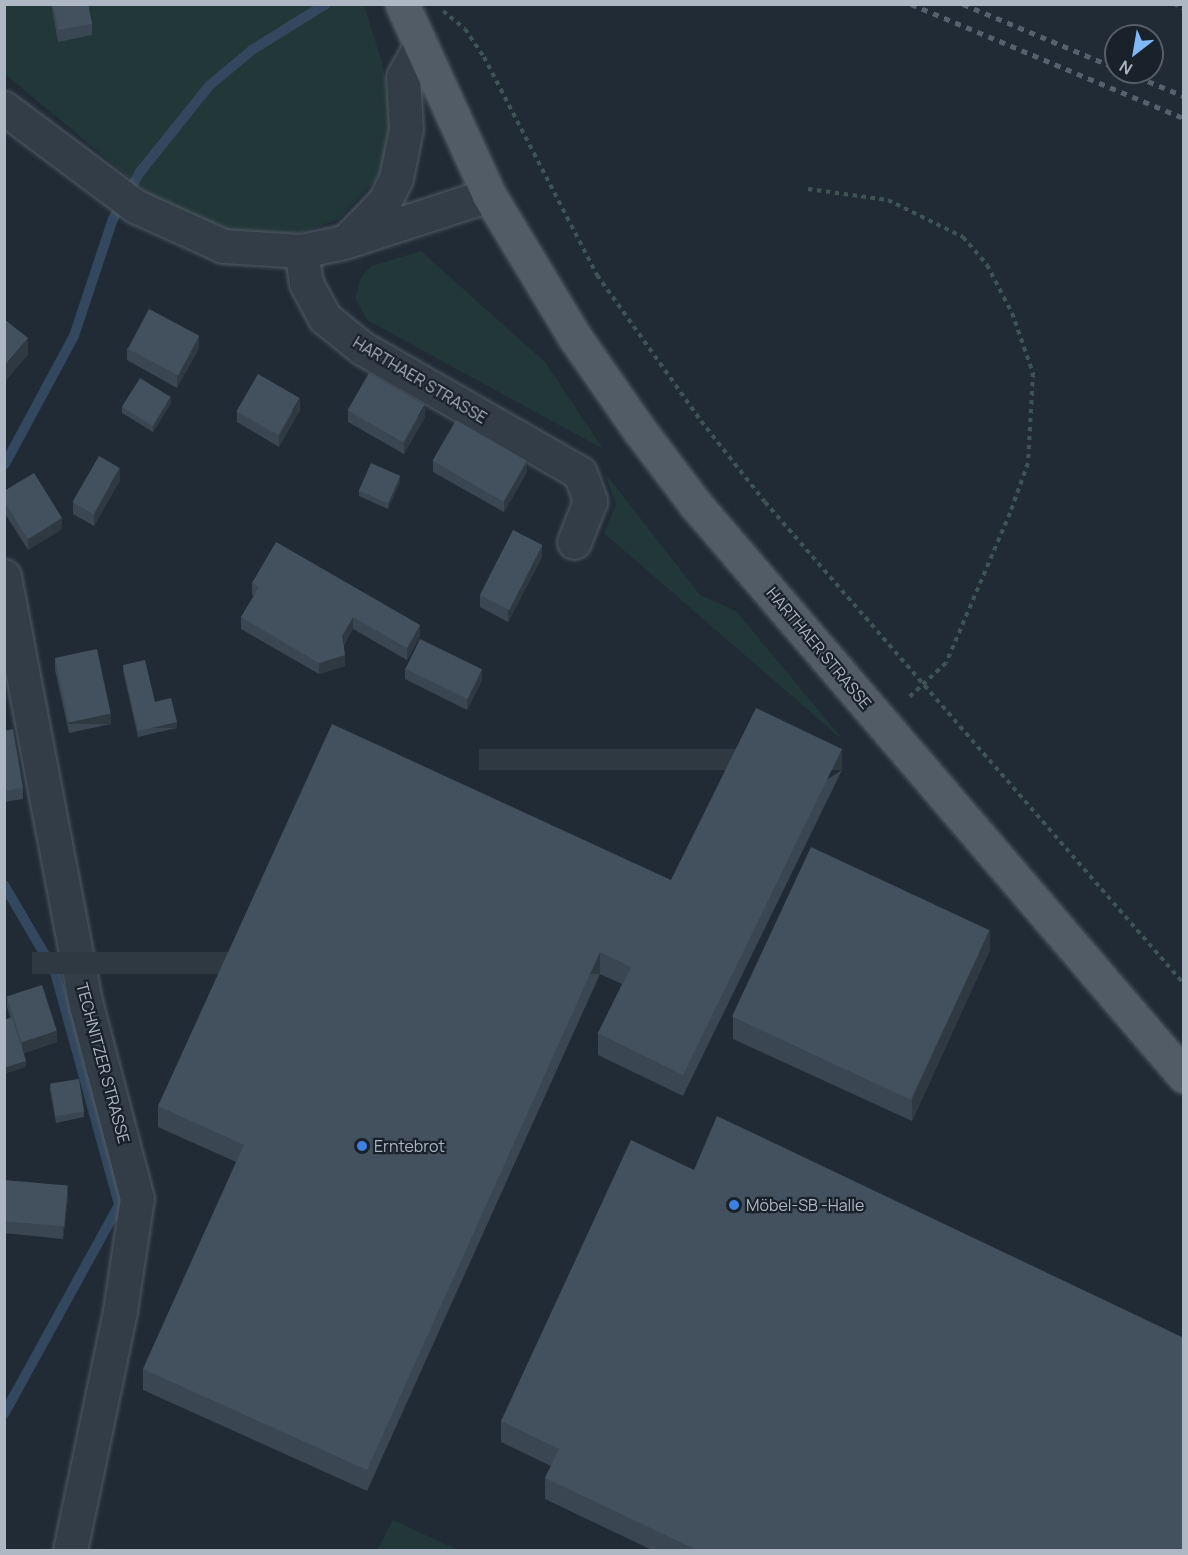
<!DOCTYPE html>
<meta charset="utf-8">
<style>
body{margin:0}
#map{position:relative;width:1188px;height:1555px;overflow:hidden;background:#202b36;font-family:Manrope,sans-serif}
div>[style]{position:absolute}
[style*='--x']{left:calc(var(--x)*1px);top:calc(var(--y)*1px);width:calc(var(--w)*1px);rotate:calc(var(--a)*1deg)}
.green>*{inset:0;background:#223737}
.stream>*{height:10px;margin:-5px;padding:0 5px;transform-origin:5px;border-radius:5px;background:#33485e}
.path>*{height:4px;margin-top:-2px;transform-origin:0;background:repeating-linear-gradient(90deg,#3f5455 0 4.5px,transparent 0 9px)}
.roads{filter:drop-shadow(0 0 2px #515b65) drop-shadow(0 0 2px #515b65)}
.street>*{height:33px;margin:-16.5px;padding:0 16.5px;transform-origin:16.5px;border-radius:16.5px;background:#333d47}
.primary>*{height:33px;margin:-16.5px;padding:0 16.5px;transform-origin:16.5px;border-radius:16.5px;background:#515c67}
.rail>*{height:4.5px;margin-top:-2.25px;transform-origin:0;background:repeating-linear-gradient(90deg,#55616e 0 6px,transparent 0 12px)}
.wall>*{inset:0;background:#3a4651}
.shaded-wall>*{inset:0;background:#2f3942;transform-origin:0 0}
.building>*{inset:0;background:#43515e;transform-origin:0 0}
.dots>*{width:16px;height:16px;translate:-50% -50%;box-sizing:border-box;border:3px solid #19222b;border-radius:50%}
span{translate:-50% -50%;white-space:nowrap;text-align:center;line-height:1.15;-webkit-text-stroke:4.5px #19222b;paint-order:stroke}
.street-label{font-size:16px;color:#adb8c4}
.poi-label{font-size:16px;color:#adb8c4}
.left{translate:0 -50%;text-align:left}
.frame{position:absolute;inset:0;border:6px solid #adb8c4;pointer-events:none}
.north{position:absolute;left:1104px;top:24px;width:60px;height:60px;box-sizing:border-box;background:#19222b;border:2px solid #545e68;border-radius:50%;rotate:211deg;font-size:16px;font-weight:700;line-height:24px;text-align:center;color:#adb8c4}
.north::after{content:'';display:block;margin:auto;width:21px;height:27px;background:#80b7f6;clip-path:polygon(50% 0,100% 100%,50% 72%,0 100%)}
</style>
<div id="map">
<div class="green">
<i style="clip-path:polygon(5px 5px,364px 5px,382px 62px,393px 124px,380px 175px,339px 219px,295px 235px,232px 232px,156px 200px,5px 74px)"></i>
<i style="clip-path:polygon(421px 251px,545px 362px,603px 449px,367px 320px,355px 298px,361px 278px,371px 266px)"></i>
<i style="clip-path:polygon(605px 473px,700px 595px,736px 611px,844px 741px,604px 533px,616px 505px)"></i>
<i style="clip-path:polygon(393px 1520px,458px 1550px,377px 1550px)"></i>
</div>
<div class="stream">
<i style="--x:5;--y:464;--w:145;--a:-61.7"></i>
<i style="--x:74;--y:336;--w:123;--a:-71.6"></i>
<i style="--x:113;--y:219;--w:54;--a:-60.1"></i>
<i style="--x:140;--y:172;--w:112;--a:-51.2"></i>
<i style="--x:210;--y:85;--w:55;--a:-39.8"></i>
<i style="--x:252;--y:50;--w:87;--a:-31.9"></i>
<i style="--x:4;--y:885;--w:101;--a:59.6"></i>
<i style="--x:55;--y:972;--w:242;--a:74.6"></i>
<i style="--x:119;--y:1205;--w:239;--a:118.8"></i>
</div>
<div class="path">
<i style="--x:1174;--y:4;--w:11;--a:27"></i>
<i style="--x:443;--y:11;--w:28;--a:39"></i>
<i style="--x:465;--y:29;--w:34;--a:56"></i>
<i style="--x:484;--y:57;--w:246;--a:62.6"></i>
<i style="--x:597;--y:275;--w:179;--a:54.5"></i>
<i style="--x:701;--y:421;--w:103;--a:51.7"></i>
<i style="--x:765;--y:502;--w:639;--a:49"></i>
<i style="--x:808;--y:189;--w:81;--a:7.8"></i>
<i style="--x:888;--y:200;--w:84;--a:26.3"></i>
<i style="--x:963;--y:237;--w:37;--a:49"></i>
<i style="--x:987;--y:265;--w:54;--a:62.5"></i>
<i style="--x:1012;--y:313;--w:64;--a:70.7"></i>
<i style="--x:1033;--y:373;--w:90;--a:93.2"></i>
<i style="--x:1028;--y:463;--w:53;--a:109.8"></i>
<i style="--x:1010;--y:513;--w:163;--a:113.1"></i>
<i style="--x:946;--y:663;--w:53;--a:137.3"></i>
</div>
<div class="roads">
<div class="street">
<i style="--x:4;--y:108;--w:164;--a:36.8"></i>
<i style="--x:135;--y:206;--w:97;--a:24.4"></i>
<i style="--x:223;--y:246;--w:78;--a:3.7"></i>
<i style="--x:301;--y:251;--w:44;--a:-11.8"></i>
<i style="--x:344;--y:242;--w:152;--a:-18"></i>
<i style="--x:346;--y:241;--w:54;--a:-45.7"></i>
<i style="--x:384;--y:202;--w:27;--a:-63"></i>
<i style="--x:396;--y:178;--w:50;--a:-78.5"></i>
<i style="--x:406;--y:129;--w:52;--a:-93.3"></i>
<i style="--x:403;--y:77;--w:37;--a:-61"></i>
<i style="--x:301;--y:251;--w:32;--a:81"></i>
<i style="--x:306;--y:283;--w:40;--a:62"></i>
<i style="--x:325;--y:318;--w:48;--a:39"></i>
<i style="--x:362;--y:348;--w:251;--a:29.8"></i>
<i style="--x:580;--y:473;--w:30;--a:70"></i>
<i style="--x:590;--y:501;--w:44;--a:111.3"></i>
<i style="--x:4;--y:576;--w:437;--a:79.2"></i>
<i style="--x:86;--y:1005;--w:200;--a:75.2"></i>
<i style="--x:137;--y:1198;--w:114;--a:98.6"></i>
<i style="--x:120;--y:1311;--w:244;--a:101.8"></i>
</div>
<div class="primary">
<i style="--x:402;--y:4;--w:210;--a:65.5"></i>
<i style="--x:489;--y:195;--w:168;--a:58.9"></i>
<i style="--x:576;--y:339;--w:112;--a:55.2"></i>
<i style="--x:640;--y:431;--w:93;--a:52.9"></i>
<i style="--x:696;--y:505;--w:751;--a:49.48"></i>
</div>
</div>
<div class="rail">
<i style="--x:911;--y:4;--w:296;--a:22.7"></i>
<i style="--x:963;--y:4;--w:166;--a:22.7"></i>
<i style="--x:1126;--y:72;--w:63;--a:22.5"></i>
</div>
<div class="wall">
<i style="clip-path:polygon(51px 4px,88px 4px,92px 24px,92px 35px,58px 42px)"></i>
<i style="clip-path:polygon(127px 348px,199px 348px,177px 388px,127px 360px)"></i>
<i style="clip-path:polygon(171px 403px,153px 432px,122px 413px,122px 407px)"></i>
<i style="clip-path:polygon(300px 410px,279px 447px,237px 422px,237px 411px)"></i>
<i style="clip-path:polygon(348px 411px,425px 417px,404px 454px,348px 422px)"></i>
<i style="clip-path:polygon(433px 461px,527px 472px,504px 512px,433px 472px)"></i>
<i style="clip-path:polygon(120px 480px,94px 526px,73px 514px,73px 502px)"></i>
<i style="clip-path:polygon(400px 482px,388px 509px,359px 496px,359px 490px)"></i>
<i style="clip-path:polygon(4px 501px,62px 529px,28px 550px,4px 512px)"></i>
<i style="clip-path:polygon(542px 557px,508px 622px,480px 607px,480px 595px)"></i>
<i style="clip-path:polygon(252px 583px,420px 636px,407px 660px,353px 629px,344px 645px,345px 666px,319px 674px,241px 629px,241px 617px,254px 596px,252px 595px)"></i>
<i style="clip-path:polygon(55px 658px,111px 724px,69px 733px,55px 670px)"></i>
<i style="clip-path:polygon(123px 665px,155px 702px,177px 728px,138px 737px,123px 671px)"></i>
<i style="clip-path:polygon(405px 668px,482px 680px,467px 710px,405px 679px)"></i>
<i style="clip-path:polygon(4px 731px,23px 788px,23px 799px,4px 802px)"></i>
<i style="clip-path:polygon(842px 770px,683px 1096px,598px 1055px,598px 1033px,622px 984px,600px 974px,367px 1491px,143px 1390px,143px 1369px,236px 1162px,158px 1127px,158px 1106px,671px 880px)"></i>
<i style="clip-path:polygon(990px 950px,912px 1121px,733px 1039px,733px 1017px)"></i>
<i style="clip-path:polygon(7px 996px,57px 1042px,24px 1053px,26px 1067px,7px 1007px)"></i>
<i style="clip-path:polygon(50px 1084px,84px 1112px,84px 1117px,56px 1123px,50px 1090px)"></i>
<i style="clip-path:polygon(694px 1170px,1184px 1551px,654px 1551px,545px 1499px,545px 1478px,551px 1466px,501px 1442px,501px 1421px)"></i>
<i style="clip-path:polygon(4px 1180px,68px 1198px,63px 1239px,4px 1233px)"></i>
</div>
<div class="shaded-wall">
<i style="clip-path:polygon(199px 336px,199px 348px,177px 388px,177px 376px)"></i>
<i style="clip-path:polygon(28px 338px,28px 355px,4px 383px,4px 366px)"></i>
<i style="clip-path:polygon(171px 397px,171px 403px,153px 432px,153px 426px)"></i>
<i style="clip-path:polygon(300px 398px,300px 410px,279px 447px,279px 436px)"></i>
<i style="clip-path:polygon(425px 405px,425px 417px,404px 454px,404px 443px)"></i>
<i style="clip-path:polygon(527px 461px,527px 472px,504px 512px,504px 501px)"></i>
<i style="clip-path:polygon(120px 468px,120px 480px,94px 526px,94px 514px)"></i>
<i style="clip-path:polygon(400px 476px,400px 482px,388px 509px,388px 504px)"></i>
<i style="clip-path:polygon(62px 518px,62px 529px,28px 550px,28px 539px)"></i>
<i style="clip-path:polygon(542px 545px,542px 557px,508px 622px,508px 610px)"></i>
<i style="clip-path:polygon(353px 617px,353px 629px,342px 647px,342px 636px)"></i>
<i style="clip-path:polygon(420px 625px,420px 636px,407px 660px,407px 648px)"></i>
<i style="clip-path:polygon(345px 655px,345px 666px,319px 674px,319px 663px)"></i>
<i style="clip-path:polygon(482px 669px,482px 680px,467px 710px,467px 699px)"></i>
<i style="left:111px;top:713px;width:11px;height:43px;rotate:90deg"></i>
<i style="left:177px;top:722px;width:6px;height:40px;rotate:90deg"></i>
<i style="left:842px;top:749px;width:21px;height:363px;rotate:90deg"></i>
<i style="clip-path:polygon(990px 929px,990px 950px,912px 1121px,912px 1099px)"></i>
<i style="left:600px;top:952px;width:22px;height:568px;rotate:90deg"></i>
<i style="clip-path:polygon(57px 1031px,57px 1042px,22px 1053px,22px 1042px)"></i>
<i style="clip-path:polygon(26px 1061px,26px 1067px,4px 1074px,4px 1068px)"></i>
<i style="clip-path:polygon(68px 1186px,68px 1198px,63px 1239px,63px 1227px)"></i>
</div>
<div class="building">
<i style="clip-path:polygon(53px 4px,88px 4px,92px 24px,58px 30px)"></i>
<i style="left:149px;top:309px;width:57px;height:45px;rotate:28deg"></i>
<i style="clip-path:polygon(4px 319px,28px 338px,4px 366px)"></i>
<i style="left:369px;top:373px;width:64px;height:43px;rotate:30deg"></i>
<i style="left:258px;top:374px;width:48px;height:43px;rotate:30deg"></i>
<i style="left:140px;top:378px;width:36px;height:34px;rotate:32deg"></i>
<i style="left:456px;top:420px;width:82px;height:47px;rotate:30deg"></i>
<i style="left:99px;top:456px;width:24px;height:53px;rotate:30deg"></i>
<i style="left:371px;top:463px;width:32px;height:30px;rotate:24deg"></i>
<i style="clip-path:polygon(34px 473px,62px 518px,28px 539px,4px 501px,4px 491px)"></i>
<i style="left:513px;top:530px;width:33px;height:73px;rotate:27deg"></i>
<i style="clip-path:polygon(276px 542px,420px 625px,407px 648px,353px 617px,342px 636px,345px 655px,319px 663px,241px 617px,259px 587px,252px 583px)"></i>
<i style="left:420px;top:639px;width:69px;height:33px;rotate:26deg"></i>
<i style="left:97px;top:649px;width:66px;height:43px;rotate:78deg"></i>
<i style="clip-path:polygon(145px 660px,155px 702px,171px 698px,177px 722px,138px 731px,123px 665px)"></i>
<i style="clip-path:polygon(756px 708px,842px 749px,683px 1075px,598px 1033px,631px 967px,600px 952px,367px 1470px,143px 1369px,244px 1145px,158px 1106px,332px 724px,671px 880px)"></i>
<i style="clip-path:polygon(13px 729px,23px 788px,4px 791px,4px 731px)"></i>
<i style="left:811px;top:847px;width:197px;height:187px;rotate:25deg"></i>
<i style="left:42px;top:985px;width:48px;height:37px;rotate:72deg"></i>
<i style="clip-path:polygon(12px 1017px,26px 1061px,4px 1068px,4px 1020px)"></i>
<i style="left:79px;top:1079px;width:33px;height:29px;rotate:81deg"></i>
<i style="clip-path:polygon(717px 1116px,1184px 1338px,1184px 1551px,699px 1551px,545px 1478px,559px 1449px,501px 1421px,631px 1140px,694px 1170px)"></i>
<i style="left:4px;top:1180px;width:64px;height:41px;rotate:5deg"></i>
</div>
<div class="dots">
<i style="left:362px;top:1146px;background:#3f7fe0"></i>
<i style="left:734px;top:1205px;background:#3f7fe0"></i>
</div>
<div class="street-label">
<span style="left:420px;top:380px;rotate:31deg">HARTHAER STRASSE</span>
<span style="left:819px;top:648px;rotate:50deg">HARTHAER STRASSE</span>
<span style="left:103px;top:1063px;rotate:75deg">TECHNITZER STRASSE</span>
</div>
<div class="poi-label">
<span class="left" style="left:374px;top:1146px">Erntebrot</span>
<span class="left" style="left:746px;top:1205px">Möbel-SB -Halle</span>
</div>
<div class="frame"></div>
<div class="north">N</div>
</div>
